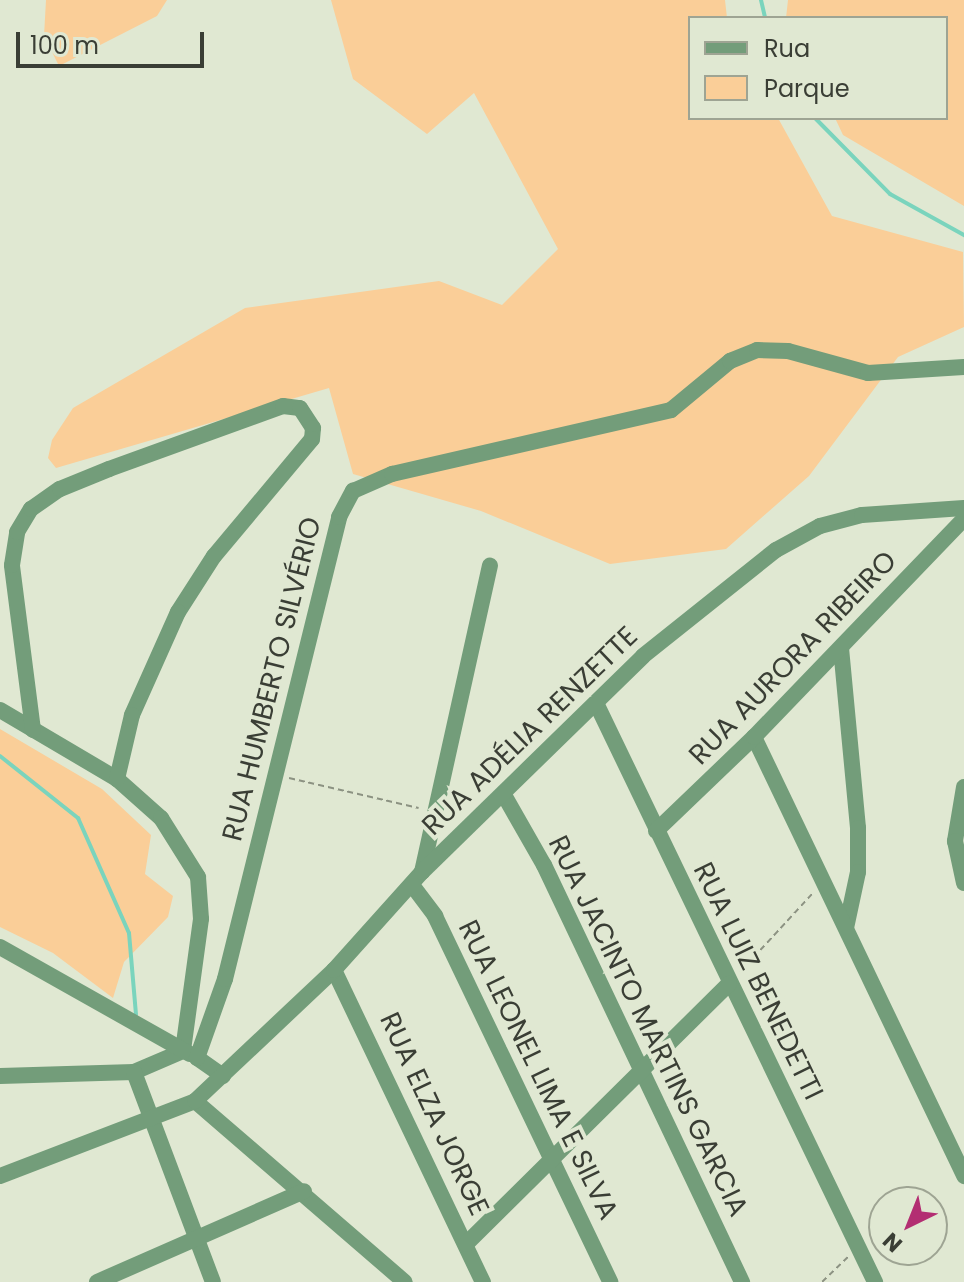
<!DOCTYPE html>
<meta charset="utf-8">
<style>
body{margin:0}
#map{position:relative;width:964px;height:1282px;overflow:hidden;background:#e0e8d2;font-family:Poppins,sans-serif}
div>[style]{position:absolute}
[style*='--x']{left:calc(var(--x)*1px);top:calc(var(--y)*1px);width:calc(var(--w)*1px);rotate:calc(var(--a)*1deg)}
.green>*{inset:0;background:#face98}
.stream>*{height:4px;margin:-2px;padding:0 2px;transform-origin:2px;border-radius:2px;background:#7ad4bd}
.path>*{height:2px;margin-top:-1px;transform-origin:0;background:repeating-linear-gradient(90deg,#8c9282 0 6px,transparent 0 10px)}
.minor>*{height:16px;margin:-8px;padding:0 8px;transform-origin:8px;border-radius:8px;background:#739d7a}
span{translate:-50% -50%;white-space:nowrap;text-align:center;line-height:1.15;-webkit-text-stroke:8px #e0e8d2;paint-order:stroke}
.street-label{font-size:28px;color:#3a3e35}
.legend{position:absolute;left:688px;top:16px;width:260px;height:104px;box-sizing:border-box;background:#e0e8d2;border:2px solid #9ea493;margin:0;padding:10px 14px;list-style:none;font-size:24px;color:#3a3e35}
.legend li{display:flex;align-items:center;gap:16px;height:40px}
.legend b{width:40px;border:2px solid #9ea493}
.north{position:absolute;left:868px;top:1186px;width:80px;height:80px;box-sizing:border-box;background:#e0e8d2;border:2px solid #9ea493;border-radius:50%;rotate:223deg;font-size:22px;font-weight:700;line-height:32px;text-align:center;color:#3a3e35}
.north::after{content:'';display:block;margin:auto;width:28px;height:36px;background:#b32e72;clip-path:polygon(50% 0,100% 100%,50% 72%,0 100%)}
.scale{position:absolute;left:16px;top:32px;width:188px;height:36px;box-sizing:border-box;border:4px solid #3a3e35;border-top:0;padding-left:10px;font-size:24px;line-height:28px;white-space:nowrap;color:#3a3e35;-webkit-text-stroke:6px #e0e8d2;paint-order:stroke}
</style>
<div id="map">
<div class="green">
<i style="clip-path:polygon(46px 0,167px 0,157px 16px,59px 66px,44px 36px)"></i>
<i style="clip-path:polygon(331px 0,725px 0,727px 18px,690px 18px,690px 118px,778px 118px,832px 216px,963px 252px,964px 327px,898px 357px,809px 476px,726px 549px,610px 564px,481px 511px,353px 474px,329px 388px,56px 468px,48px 458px,52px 440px,73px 408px,245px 308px,439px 281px,502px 305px,558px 249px,474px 93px,427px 134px,353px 79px)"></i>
<i style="clip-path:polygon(788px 0,964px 0,964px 206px,843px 135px,835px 118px,946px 118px,946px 18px,786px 18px)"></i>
<i style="clip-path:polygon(0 729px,102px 789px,151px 835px,145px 874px,173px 896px,168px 917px,124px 962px,113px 998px,53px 953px,0 927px)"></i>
</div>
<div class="stream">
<i style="--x:761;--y:0;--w:18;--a:77"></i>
<i style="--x:815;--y:118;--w:107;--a:45.4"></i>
<i style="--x:890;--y:194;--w:85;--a:29"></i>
<i style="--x:0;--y:756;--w:100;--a:38.5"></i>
<i style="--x:78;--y:818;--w:126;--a:66.1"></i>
<i style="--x:129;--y:933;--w:82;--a:85.1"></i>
</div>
<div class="path">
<i style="--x:289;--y:778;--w:133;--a:13"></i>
<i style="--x:740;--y:972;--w:106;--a:-47.3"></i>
<i style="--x:822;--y:1282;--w:36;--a:-44"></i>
</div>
<div class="minor">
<i style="--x:841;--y:648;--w:181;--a:84.6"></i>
<i style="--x:858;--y:828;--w:44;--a:90"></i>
<i style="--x:858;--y:872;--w:57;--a:102.1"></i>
<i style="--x:596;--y:703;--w:643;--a:64.27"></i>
<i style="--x:0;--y:710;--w:136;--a:30.5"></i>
<i style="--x:117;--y:779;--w:59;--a:41.6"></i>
<i style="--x:161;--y:818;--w:70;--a:57.9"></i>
<i style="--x:198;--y:877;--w:42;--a:85.9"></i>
<i style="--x:201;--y:919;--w:133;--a:97.8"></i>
<i style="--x:183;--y:1051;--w:53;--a:156.8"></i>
<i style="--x:134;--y:1072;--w:134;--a:178.3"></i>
<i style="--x:33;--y:730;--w:166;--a:-97.3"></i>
<i style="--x:12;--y:565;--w:33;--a:-81"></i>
<i style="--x:17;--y:532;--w:27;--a:-59"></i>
<i style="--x:31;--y:509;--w:35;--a:-35"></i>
<i style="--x:60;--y:489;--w:53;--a:-22.2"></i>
<i style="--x:109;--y:469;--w:185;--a:-19.9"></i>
<i style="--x:283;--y:406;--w:17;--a:7"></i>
<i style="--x:300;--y:408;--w:24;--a:57"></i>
<i style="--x:313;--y:428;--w:11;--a:95"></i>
<i style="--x:312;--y:439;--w:153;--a:129.9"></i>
<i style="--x:214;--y:556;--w:67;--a:122.7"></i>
<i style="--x:178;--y:612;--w:113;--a:114.1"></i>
<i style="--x:132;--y:715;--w:66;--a:103.2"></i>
<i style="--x:754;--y:737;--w:487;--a:64.4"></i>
<i style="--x:964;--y:787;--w:55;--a:99.5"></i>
<i style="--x:955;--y:841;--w:43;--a:77.9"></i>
<i style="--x:504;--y:795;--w:81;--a:60.3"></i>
<i style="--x:544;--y:865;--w:462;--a:64.6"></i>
<i style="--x:656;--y:831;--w:136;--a:-43.8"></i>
<i style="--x:754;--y:737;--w:303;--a:-46.1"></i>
<i style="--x:422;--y:872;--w:314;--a:-77.5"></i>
<i style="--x:412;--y:885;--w:39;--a:53"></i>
<i style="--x:435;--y:916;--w:406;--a:64.4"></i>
<i style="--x:0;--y:947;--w:218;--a:29.4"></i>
<i style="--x:334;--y:970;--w:346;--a:64.5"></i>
<i style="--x:134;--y:1072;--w:224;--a:69.4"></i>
<i style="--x:223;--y:1076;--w:32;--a:-145"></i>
<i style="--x:197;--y:1058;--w:84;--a:-70.5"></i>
<i style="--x:225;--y:979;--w:476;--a:-76.1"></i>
<i style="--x:339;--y:517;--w:30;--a:-62"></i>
<i style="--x:353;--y:491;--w:43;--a:-23.6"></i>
<i style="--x:392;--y:474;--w:286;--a:-12.9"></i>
<i style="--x:671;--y:410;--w:77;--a:-39.7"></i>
<i style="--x:730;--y:361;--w:29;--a:-22"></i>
<i style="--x:757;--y:350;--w:31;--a:2"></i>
<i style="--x:788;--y:351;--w:83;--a:15.4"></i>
<i style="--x:868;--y:373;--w:96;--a:-3.6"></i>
<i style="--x:195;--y:1101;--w:277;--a:40.8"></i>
<i style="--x:0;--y:1176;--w:209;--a:-21"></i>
<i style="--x:195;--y:1101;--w:191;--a:-43.3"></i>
<i style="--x:334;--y:970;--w:132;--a:-48.1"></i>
<i style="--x:422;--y:872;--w:309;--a:-44.3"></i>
<i style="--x:643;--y:656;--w:170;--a:-38.6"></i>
<i style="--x:776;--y:550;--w:50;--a:-28.6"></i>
<i style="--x:820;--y:526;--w:43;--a:-14.7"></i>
<i style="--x:862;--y:515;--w:102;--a:-3.9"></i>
<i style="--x:466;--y:1244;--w:370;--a:-44.7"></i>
<i style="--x:97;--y:1282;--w:226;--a:-23.7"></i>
</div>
<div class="street-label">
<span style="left:793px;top:658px;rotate:-46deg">RUA AURORA RIBEIRO</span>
<span style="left:272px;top:679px;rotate:-76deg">RUA HUMBERTO SILVÉRIO</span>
<span style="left:530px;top:731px;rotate:-44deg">RUA ADÉLIA RENZETTE</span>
<span style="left:758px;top:981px;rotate:64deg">RUA LUIZ BENEDETTI</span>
<span style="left:648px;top:1026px;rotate:64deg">RUA JACINTO MARTINS GARCIA</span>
<span style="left:538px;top:1070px;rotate:64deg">RUA LEONEL LIMA E SILVA</span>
<span style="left:434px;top:1114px;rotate:65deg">RUA ELZA JORGE</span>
</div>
<ul class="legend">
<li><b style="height:10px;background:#739d7a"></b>Rua</li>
<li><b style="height:22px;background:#face98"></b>Parque</li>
</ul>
<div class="north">N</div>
<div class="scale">100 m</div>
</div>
